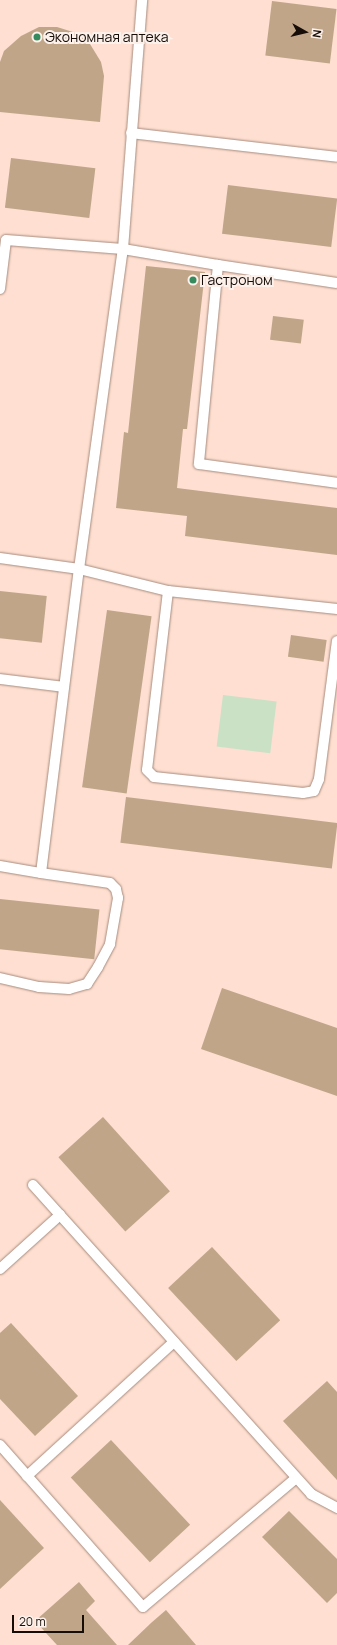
<!DOCTYPE html>
<meta charset="utf-8">
<style>
body{margin:0}
#map{position:relative;width:337px;height:1645px;overflow:hidden;background:#fedfd1;font-family:Manrope,sans-serif}
div>[style]{position:absolute}
[style*='--x']{left:calc(var(--x)*1px);top:calc(var(--y)*1px);width:calc(var(--w)*1px);rotate:calc(var(--a)*1deg)}
.green>*{inset:0;background:#cbe1c5;transform-origin:0 0}
.building>*{inset:0;background:#c0a589;transform-origin:0 0}
.roads{filter:drop-shadow(0 0 1px #a78b7e) drop-shadow(0 0 1px #a78b7e)}
.service>*{height:10px;margin:-5px;padding:0 5px;transform-origin:5px;border-radius:5px;background:#fff}
.dots>*{width:11px;height:11px;translate:-50% -50%;box-sizing:border-box;border:2px solid #fdf1eb;border-radius:50%}
span{translate:-50% -50%;white-space:nowrap;text-align:center;line-height:1.15;-webkit-text-stroke:4px #fdf1eb;paint-order:stroke}
.poi-label{font-size:14px;color:#170d08}
.left{translate:0 -50%;text-align:left}
.north{position:absolute;left:285px;top:12px;width:40px;height:40px;-webkit-text-stroke:3px #fdf1eb;paint-order:stroke;rotate:98deg;font-size:11px;font-weight:700;line-height:16px;text-align:center;color:#170d08}
.north::after{content:'';display:block;margin:auto;width:14px;height:18px;background:#170d08;clip-path:polygon(50% 0,100% 100%,50% 72%,0 100%)}
.scale{position:absolute;left:12px;top:1615px;width:72px;height:18px;box-sizing:border-box;border:2px solid #170d08;border-top:0;padding-left:5px;font-size:12px;line-height:14px;white-space:nowrap;color:#170d08;-webkit-text-stroke:3px #fdf1eb;paint-order:stroke}
</style>
<div id="map">
<div class="green">
<i style="left:223px;top:695px;width:54px;height:52px;rotate:7deg"></i>
</div>
<div class="building">
<i style="left:272px;top:1px;width:65px;height:55px;rotate:7deg"></i>
<i style="clip-path:polygon(39px 27px,57px 27px,76px 33px,90px 44px,101px 62px,104px 76px,100px 122px,0 112px,0 62px,4px 51px,21px 36px)"></i>
<i style="left:11px;top:158px;width:85px;height:50px;rotate:7deg"></i>
<i style="left:228px;top:185px;width:110px;height:49px;rotate:7deg"></i>
<i style="clip-path:polygon(146px 266px,205px 272px,187px 429px,183px 429px,177px 488px,337px 508px,337px 555px,185px 536px,187px 516px,116px 508px,124px 432px,128px 433px)"></i>
<i style="left:273px;top:316px;width:31px;height:24px;rotate:7deg"></i>
<i style="left:0;top:591px;width:47px;height:47px;rotate:6deg"></i>
<i style="left:107px;top:610px;width:45px;height:179px;rotate:8deg"></i>
<i style="left:291px;top:635px;width:36px;height:22px;rotate:8deg"></i>
<i style="left:126px;top:797px;width:213px;height:46px;rotate:7deg"></i>
<i style="left:0;top:899px;width:100px;height:50px;rotate:6deg"></i>
<i style="clip-path:polygon(222px 988px,337px 1028px,337px 1096px,201px 1049px)"></i>
<i style="left:103px;top:1117px;width:100px;height:60px;rotate:48deg"></i>
<i style="left:212px;top:1247px;width:100px;height:60px;rotate:47deg"></i>
<i style="clip-path:polygon(11px 1323px,78px 1396px,35px 1436px,0 1399px,0 1333px)"></i>
<i style="clip-path:polygon(327px 1381px,337px 1392px,337px 1480px,283px 1421px)"></i>
<i style="left:111px;top:1440px;width:116px;height:55px;rotate:47deg"></i>
<i style="clip-path:polygon(0 1500px,44px 1548px,0 1589px)"></i>
<i style="clip-path:polygon(289px 1511px,337px 1559px,337px 1593px,327px 1603px,262px 1537px)"></i>
<i style="clip-path:polygon(79px 1582px,95px 1601px,86px 1610px,117px 1645px,57px 1645px,35px 1621px)"></i>
<i style="clip-path:polygon(166px 1610px,196px 1645px,128px 1645px,151px 1623px)"></i>
</div>
<div class="roads">
<div class="service">
<i style="--x:131;--y:133;--w:207;--a:6.6"></i>
<i style="--x:218;--y:265;--w:120;--a:8.6"></i>
<i style="--x:0;--y:289;--w:49;--a:-83"></i>
<i style="--x:6;--y:240;--w:117;--a:4.4"></i>
<i style="--x:123;--y:249;--w:96;--a:9.6"></i>
<i style="--x:218;--y:265;--w:200;--a:95.5"></i>
<i style="--x:199;--y:464;--w:139;--a:7.8"></i>
<i style="--x:0;--y:558;--w:80;--a:7.9"></i>
<i style="--x:79;--y:569;--w:92;--a:13.9"></i>
<i style="--x:168;--y:591;--w:170;--a:6.1"></i>
<i style="--x:168;--y:591;--w:180;--a:96.7"></i>
<i style="--x:147;--y:770;--w:10;--a:45"></i>
<i style="--x:154;--y:777;--w:150;--a:6.1"></i>
<i style="--x:303;--y:793;--w:11;--a:-10"></i>
<i style="--x:314;--y:791;--w:13;--a:-67"></i>
<i style="--x:319;--y:779;--w:139;--a:-82.6"></i>
<i style="--x:0;--y:679;--w:64;--a:7.1"></i>
<i style="--x:0;--y:866;--w:42;--a:9.7"></i>
<i style="--x:41;--y:873;--w:306;--a:-82.9"></i>
<i style="--x:79;--y:569;--w:323;--a:-82.2"></i>
<i style="--x:123;--y:249;--w:250;--a:-85.6"></i>
<i style="--x:0;--y:978;--w:40;--a:13"></i>
<i style="--x:39;--y:987;--w:30;--a:4"></i>
<i style="--x:69;--y:989;--w:19;--a:-16"></i>
<i style="--x:87;--y:984;--w:20;--a:-57"></i>
<i style="--x:98;--y:967;--w:26;--a:-62"></i>
<i style="--x:110;--y:944;--w:47;--a:-80.1"></i>
<i style="--x:118;--y:898;--w:9;--a:-103"></i>
<i style="--x:116;--y:889;--w:8;--a:-135"></i>
<i style="--x:110;--y:883;--w:70;--a:-171.8"></i>
<i style="--x:33;--y:1185;--w:416;--a:48"></i>
<i style="--x:311;--y:1494;--w:30;--a:28"></i>
<i style="--x:0;--y:1269;--w:81;--a:-42"></i>
<i style="--x:0;--y:1445;--w:216;--a:48.6"></i>
<i style="--x:143;--y:1607;--w:200;--a:-40.1"></i>
<i style="--x:27;--y:1476;--w:199;--a:-42.4"></i>
</div>
</div>
<div class="dots">
<i style="left:37px;top:37px;background:#368b5e"></i>
<i style="left:193px;top:280px;background:#368b5e"></i>
</div>
<div class="poi-label">
<span class="left" style="left:45px;top:37px">Экономная аптека</span>
<span class="left" style="left:201px;top:280px">Гастроном</span>
</div>
<div class="north">N</div>
<div class="scale">20 m</div>
</div>
